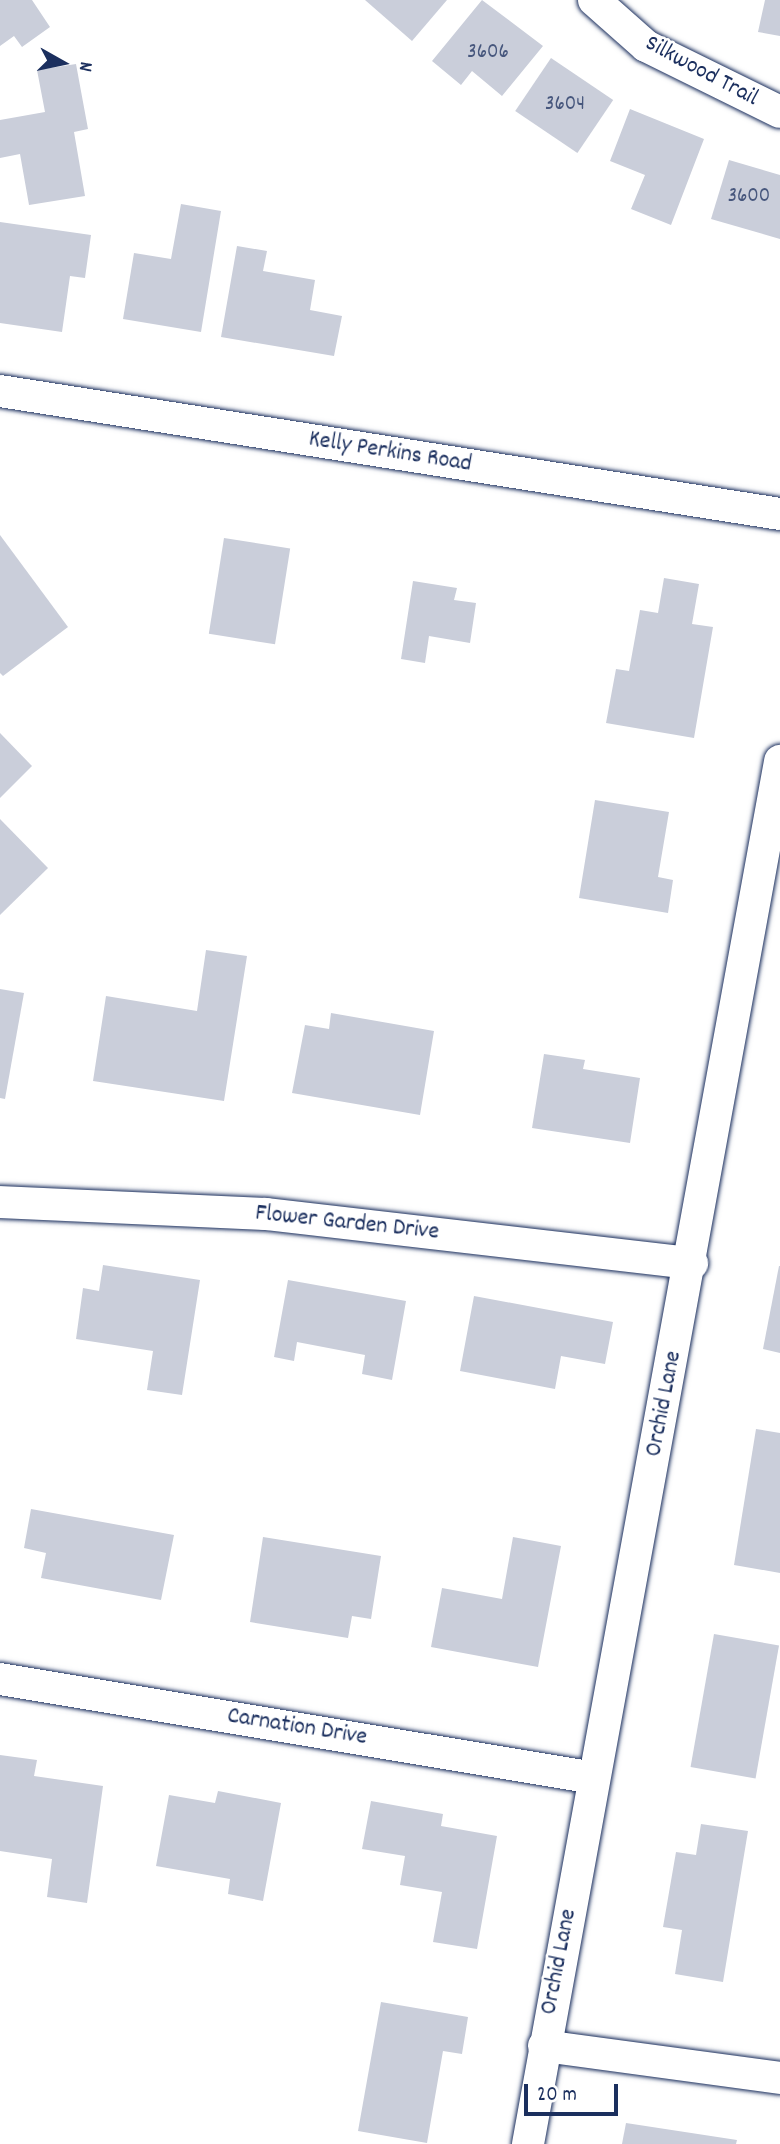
<!DOCTYPE html>
<style>
body{margin:0}
#map{position:relative;width:780px;height:2144px;overflow:hidden;background:#fff;font-family:Dekko,sans-serif}
div>[style]{position:absolute}
[style*='--x']{left:calc(var(--x)*1px);top:calc(var(--y)*1px);width:calc(var(--w)*1px);rotate:calc(var(--a)*1deg)}
.building>*{inset:0;background:#caceda;transform-origin:0 0}
.roads{filter:drop-shadow(0 0 2px #1b2f5e) drop-shadow(0 0 2px #1b2f5e)}
.street>*{height:32px;margin:-16px;padding:0 16px;transform-origin:16px;border-radius:16px;background:#fff}
span{translate:-50% -50%;white-space:nowrap;text-align:center;line-height:1.15;-webkit-text-stroke:5px #fff;paint-order:stroke}
.number-label{font-size:21px;color:#47577d}
.number-label span{-webkit-text-stroke-width:0}
.street-label{font-size:24px;color:#1b2f5e}
.north{position:absolute;left:28px;top:28px;width:70px;height:70px;-webkit-text-stroke:5px #fff;paint-order:stroke;rotate:99deg;font-size:19px;font-weight:700;line-height:28px;text-align:center;color:#1b2f5e}
.north::after{content:'';display:block;margin:auto;width:24px;height:32px;background:#1b2f5e;clip-path:polygon(50% 0,100% 100%,50% 72%,0 100%)}
.scale{position:absolute;left:524px;top:2084px;width:94px;height:32px;box-sizing:border-box;border:4px solid #1b2f5e;border-top:0;padding-left:9px;font-size:21px;line-height:24px;white-space:nowrap;color:#1b2f5e;-webkit-text-stroke:5px #fff;paint-order:stroke}
</style>
<div id="map">
<div class="building">
<i style="clip-path:polygon(0 0,32px 0,50px 27px,22px 47px,14px 36px,0 46px)"></i>
<i style="clip-path:polygon(365px 0,447px 0,412px 41px)"></i>
<i style="clip-path:polygon(482px 0,543px 46px,502px 96px,472px 71px,461px 85px,432px 61px)"></i>
<i style="clip-path:polygon(765px 0,780px 0,780px 36px,758px 32px)"></i>
<i style="left:551px;top:58px;width:75px;height:64px;rotate:34deg"></i>
<i style="clip-path:polygon(76px 64px,88px 129px,74px 132px,85px 196px,29px 205px,20px 154px,0 158px,0 120px,45px 112px,37px 70px)"></i>
<i style="clip-path:polygon(630px 109px,704px 139px,671px 225px,631px 209px,645px 175px,610px 161px)"></i>
<i style="clip-path:polygon(729px 160px,780px 175px,780px 239px,711px 219px)"></i>
<i style="clip-path:polygon(181px 204px,221px 211px,201px 332px,123px 319px,134px 253px,171px 259px)"></i>
<i style="clip-path:polygon(0 222px,91px 235px,85px 278px,70px 276px,62px 332px,0 323px)"></i>
<i style="clip-path:polygon(237px 246px,267px 251px,263px 271px,315px 280px,310px 310px,342px 316px,334px 356px,221px 337px)"></i>
<i style="clip-path:polygon(0 535px,68px 627px,3px 676px,0 673px)"></i>
<i style="left:224px;top:538px;width:67px;height:97px;rotate:9deg"></i>
<i style="clip-path:polygon(664px 578px,699px 584px,692px 624px,713px 627px,694px 738px,606px 723px,616px 669px,629px 671px,640px 610px,658px 613px)"></i>
<i style="clip-path:polygon(413px 581px,457px 588px,454px 600px,476px 603px,470px 643px,429px 636px,425px 663px,401px 659px)"></i>
<i style="clip-path:polygon(0 733px,32px 766px,0 798px)"></i>
<i style="clip-path:polygon(595px 800px,669px 812px,658px 877px,673px 880px,668px 913px,579px 898px)"></i>
<i style="clip-path:polygon(0 819px,48px 868px,0 915px)"></i>
<i style="clip-path:polygon(206px 950px,247px 956px,224px 1101px,93px 1081px,106px 996px,197px 1011px)"></i>
<i style="clip-path:polygon(0 989px,24px 993px,5px 1099px,0 1098px)"></i>
<i style="clip-path:polygon(331px 1013px,434px 1031px,420px 1115px,292px 1093px,305px 1025px,329px 1029px)"></i>
<i style="clip-path:polygon(544px 1054px,585px 1060px,583px 1069px,640px 1078px,630px 1143px,532px 1128px)"></i>
<i style="clip-path:polygon(103px 1265px,200px 1280px,182px 1395px,147px 1390px,153px 1351px,76px 1339px,83px 1288px,99px 1291px)"></i>
<i style="clip-path:polygon(779px 1266px,780px 1266px,780px 1353px,763px 1349px)"></i>
<i style="clip-path:polygon(288px 1280px,406px 1301px,392px 1380px,362px 1374px,365px 1355px,297px 1342px,294px 1361px,274px 1357px)"></i>
<i style="clip-path:polygon(474px 1296px,613px 1322px,605px 1364px,561px 1356px,555px 1389px,460px 1371px)"></i>
<i style="clip-path:polygon(756px 1429px,780px 1433px,780px 1573px,734px 1565px)"></i>
<i style="clip-path:polygon(31px 1509px,174px 1535px,161px 1600px,41px 1578px,46px 1553px,24px 1548px)"></i>
<i style="clip-path:polygon(263px 1537px,381px 1556px,371px 1619px,352px 1616px,348px 1638px,250px 1622px)"></i>
<i style="clip-path:polygon(513px 1537px,561px 1546px,538px 1667px,431px 1647px,442px 1588px,502px 1599px)"></i>
<i style="left:714px;top:1634px;width:66px;height:135px;rotate:10deg"></i>
<i style="clip-path:polygon(0 1755px,37px 1760px,34px 1776px,103px 1786px,87px 1903px,47px 1897px,52px 1859px,0 1851px)"></i>
<i style="clip-path:polygon(218px 1791px,281px 1803px,263px 1901px,228px 1894px,230px 1879px,156px 1866px,169px 1795px,215px 1803px)"></i>
<i style="clip-path:polygon(371px 1801px,443px 1814px,441px 1826px,497px 1836px,477px 1949px,433px 1942px,442px 1892px,400px 1885px,405px 1856px,362px 1849px)"></i>
<i style="clip-path:polygon(701px 1824px,748px 1831px,723px 1982px,675px 1974px,682px 1930px,663px 1927px,676px 1852px,696px 1855px)"></i>
<i style="clip-path:polygon(381px 2002px,468px 2017px,462px 2054px,443px 2051px,427px 2143px,358px 2131px)"></i>
<i style="clip-path:polygon(626px 2123px,737px 2140px,736px 2144px,622px 2144px)"></i>
</div>
<div class="roads">
<div class="street">
<i style="--x:594;--y:0;--w:69;--a:41.5"></i>
<i style="--x:646;--y:46;--w:149;--a:26.2"></i>
<i style="--x:0;--y:391;--w:790;--a:8.96"></i>
<i style="--x:0;--y:1202;--w:266;--a:2.6"></i>
<i style="--x:266;--y:1214;--w:429;--a:6.6"></i>
<i style="--x:0;--y:1679;--w:602;--a:9.46"></i>
<i style="--x:544;--y:2046;--w:238;--a:7.7"></i>
<i style="--x:528;--y:2144;--w:1406;--a:-79.67"></i>
</div>
</div>
<div class="number-label">
<span style="left:488px;top:53px">3606</span>
<span style="left:565px;top:105px">3604</span>
<span style="left:749px;top:197px">3600</span>
</div>
<div class="street-label">
<span style="left:701px;top:72px;rotate:28deg">Silkwood Trail</span>
<span style="left:390px;top:453px;rotate:9deg">Kelly Perkins Road</span>
<span style="left:347px;top:1224px;rotate:6deg">Flower Garden Drive</span>
<span style="left:665px;top:1404px;rotate:-79deg">Orchid Lane</span>
<span style="left:297px;top:1728px;rotate:9deg">Carnation Drive</span>
<span style="left:560px;top:1962px;rotate:-79deg">Orchid Lane</span>
</div>
<div class="north">N</div>
<div class="scale">20 m</div>
</div>
